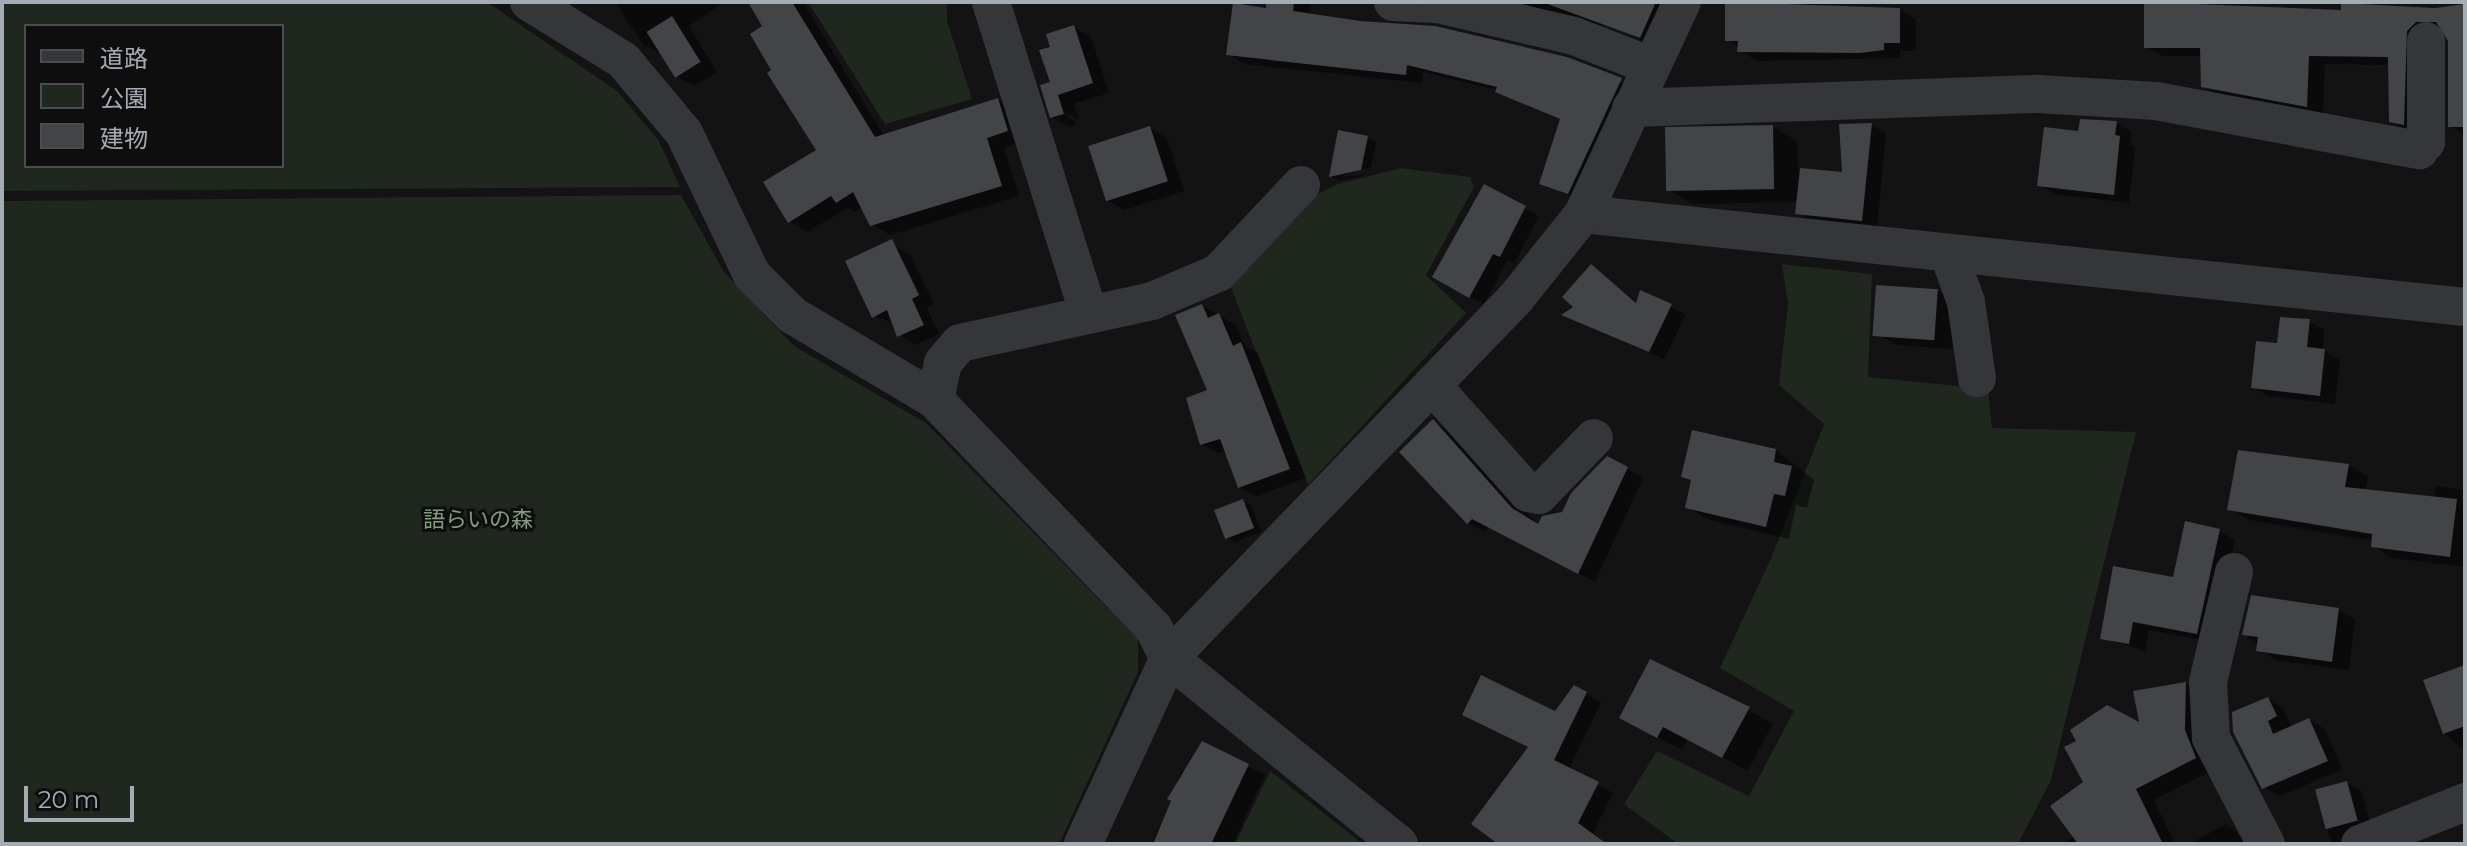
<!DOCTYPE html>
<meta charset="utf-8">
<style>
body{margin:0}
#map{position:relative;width:2467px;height:846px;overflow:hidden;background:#131314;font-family:Montserrat,"Noto Sans JP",sans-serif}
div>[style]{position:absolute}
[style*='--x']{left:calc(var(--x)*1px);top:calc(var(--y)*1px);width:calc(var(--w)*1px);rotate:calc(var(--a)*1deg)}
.green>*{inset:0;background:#1f271f}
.shadow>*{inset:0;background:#0007}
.building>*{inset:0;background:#424447;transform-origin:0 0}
.minor>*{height:38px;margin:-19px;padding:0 19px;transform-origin:19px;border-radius:19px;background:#343639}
span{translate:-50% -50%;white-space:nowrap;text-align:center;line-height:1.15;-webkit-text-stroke:6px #0e0e0f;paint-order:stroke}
.park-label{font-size:22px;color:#819f7b}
.frame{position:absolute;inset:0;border:4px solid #a4adb4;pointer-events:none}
.legend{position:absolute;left:24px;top:24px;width:260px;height:144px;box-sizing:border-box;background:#0e0e0f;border:2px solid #4a4e51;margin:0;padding:10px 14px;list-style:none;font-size:24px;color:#a4adb4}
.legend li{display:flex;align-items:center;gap:16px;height:40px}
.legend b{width:40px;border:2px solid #4a4e51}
.scale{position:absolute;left:24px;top:786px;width:110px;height:36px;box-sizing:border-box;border:4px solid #a4adb4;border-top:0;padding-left:10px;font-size:24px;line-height:28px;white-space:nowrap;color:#a4adb4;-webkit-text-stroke:6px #0e0e0f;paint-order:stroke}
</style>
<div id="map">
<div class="green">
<i style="clip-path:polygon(evenodd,2px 2px,487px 2px,617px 91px,659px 141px,680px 187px,2px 191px,2px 2px,282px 26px,282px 166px,26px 166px,26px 26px,282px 26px)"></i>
<i style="clip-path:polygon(808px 2px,947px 2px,947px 21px,972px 99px,885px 124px)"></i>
<i style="clip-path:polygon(1401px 168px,1470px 177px,1474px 187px,1426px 275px,1466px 313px,1308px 485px,1228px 280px,1303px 201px,1338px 184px)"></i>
<i style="clip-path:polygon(681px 195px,724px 272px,794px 346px,926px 423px,1138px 639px,1138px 672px,1059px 844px,2px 844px,2px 201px)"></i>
<i style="clip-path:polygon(1782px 264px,1872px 274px,1868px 377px,1988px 389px,1992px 428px,2136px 432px,2051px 780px,2018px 844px,1678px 844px,1624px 804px,1657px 751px,1749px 796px,1794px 711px,1720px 668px,1772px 556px,1824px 424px,1779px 385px,1788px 304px)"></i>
<i style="clip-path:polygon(1270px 771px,1363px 844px,1235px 844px)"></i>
</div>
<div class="shadow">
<i style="clip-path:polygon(615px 2px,725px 2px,689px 26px,717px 72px,694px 86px,676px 76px,663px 54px,643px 45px)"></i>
<i style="clip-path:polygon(750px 2px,803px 2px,884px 136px,998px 100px,1016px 111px,1026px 141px,1004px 148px,1019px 196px,890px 235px,872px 224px,863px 207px,855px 212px,847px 208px,807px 232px,789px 221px,819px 151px,774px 71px,765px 27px)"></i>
<i style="clip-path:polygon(1268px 2px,1311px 2px,1310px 15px,1567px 59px,1638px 90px,1585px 202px,1541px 183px,1562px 121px,1496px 90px,1423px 72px,1422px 83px,1244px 64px,1228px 54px)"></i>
<i style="clip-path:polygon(1516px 2px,1682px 2px,1662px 49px,1619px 30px)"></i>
<i style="clip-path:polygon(1727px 2px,1823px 2px,1823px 10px,1900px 10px,1916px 19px,1916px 51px,1900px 51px,1900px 58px,1756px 61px,1727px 39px)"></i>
<i style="clip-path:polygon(2465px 6px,2465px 145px,2461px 132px,2450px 126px,2450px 40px,2443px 30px,2432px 30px,2407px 130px,2391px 121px,2390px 65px,2325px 64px,2323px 114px,2219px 95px,2203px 86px,2202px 56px,2162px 56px,2146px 47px,2343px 12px)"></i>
<i style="clip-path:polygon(1074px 27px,1091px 37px,1109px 93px,1074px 104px,1079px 120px,1062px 111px,1077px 124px,1069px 127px,1052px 117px,1052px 48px)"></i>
<i style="clip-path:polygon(2116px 123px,2132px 132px,2130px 144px,2135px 147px,2129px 203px,2055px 194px,2040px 185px,2080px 133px)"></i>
<i style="clip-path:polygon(1871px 125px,1886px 133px,1877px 229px,1812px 221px,1797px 212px,1798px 202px,1693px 204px,1668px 190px,1773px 127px,1797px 141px,1798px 169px,1844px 174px)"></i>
<i style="clip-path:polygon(1150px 128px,1167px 138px,1184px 191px,1124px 210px,1107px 200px)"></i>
<i style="clip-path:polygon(1367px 138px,1376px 142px,1371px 167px,1338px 177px,1369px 174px,1339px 181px,1331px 176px)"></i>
<i style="clip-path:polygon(1485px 187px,1539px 216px,1514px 264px,1508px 260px,1484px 304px,1435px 277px)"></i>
<i style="clip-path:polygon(893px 245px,910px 255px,934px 304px,927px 308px,939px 334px,915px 345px,899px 335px,894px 323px,874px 316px)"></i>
<i style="clip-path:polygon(1591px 266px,1638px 303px,1641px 293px,1686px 314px,1664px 359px,1564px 315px,1576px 307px)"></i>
<i style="clip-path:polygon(1878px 287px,1937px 291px,1955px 301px,1953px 349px,1897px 345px,1880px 335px)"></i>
<i style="clip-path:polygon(1202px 306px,1236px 325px,1245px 346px,1258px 353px,1306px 478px,1256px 496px,1239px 487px,1226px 451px,1218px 453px,1201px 444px,1210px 391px)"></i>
<i style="clip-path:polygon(2309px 321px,2324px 330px,2323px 350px,2340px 360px,2335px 404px,2269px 396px,2253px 387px,2279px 346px)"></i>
<i style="clip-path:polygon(1433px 422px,1450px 431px,1539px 526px,1563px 513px,1608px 458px,1643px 478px,1595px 582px,1489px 527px,1484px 532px,1468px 522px)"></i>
<i style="clip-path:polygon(1776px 450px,1814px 480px,1807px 508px,1796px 505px,1789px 539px,1710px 520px,1687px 507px,1692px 482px,1683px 476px)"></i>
<i style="clip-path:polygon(2239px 453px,2349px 465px,2368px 477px,2365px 491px,2434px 499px,2436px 486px,2465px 490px,2465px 567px,2392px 558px,2373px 546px,2374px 541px,2249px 520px,2230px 508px)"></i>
<i style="clip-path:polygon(1243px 501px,1251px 506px,1261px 532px,1235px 542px,1226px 537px)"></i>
<i style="clip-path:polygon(2219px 531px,2235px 540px,2213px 642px,2149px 630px,2145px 651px,2103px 638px,2175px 580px)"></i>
<i style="clip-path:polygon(2338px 610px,2355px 619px,2349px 670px,2275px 660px,2244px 634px)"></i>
<i style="clip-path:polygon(1650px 662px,1773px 723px,1748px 771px,1688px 739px,1682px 750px,1646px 731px)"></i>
<i style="clip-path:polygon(2465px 668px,2465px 751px,2444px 733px)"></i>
<i style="clip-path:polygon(2186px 684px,2205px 695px,2215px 769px,2154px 800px,2175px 844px,2182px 844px,2063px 844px,2074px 836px,2086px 783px)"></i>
<i style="clip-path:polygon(1575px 687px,1601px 703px,1569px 769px,1613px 793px,1593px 833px,1607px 844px,1501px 844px,1556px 713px)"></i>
<i style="clip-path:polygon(2268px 699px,2283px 708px,2292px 728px,2309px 720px,2325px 729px,2342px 770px,2279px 796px,2264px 787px)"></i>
<i style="clip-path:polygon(1203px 743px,1265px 775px,1233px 844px,1151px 844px,1174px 800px,1169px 798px,1182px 770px,1189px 772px)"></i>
<i style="clip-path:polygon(2347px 783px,2362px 792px,2372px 830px,2357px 844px,2332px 844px,2317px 791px)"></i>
<i style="clip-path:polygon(2226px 824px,2250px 844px,2189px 844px)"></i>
</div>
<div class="building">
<i style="clip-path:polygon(748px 2px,792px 2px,875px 137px,998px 98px,1008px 131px,987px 138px,1002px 186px,870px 226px,853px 192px,836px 203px,831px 196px,788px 223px,763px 182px,816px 150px,767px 73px,771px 70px,750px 34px,762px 26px)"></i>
<i style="clip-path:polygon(1266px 2px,1294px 2px,1293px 11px,1360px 21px,1435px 26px,1567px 57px,1622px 78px,1568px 194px,1539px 184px,1560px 119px,1495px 92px,1497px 87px,1407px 65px,1406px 75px,1226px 55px,1233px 3px,1266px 8px)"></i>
<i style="clip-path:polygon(1542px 2px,1656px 2px,1640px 38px)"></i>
<i style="clip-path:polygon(1725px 2px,1900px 8px,1900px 43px,1884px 43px,1884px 50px,1860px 53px,1737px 52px,1738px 41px,1725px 41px)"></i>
<i style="clip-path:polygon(2144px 2px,2341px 10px,2341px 3px,2435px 8px,2465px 4px,2465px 127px,2448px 127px,2448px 41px,2436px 22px,2416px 22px,2407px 31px,2404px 125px,2389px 122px,2388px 57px,2309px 56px,2307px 107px,2201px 87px,2200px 48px,2144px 48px)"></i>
<i style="left:672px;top:16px;width:54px;height:30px;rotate:58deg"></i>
<i style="clip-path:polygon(1074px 25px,1093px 83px,1058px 95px,1064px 114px,1050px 118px,1040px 85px,1050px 82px,1039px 50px,1050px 47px,1046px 34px)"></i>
<i style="clip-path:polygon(2080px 119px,2117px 121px,2115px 135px,2120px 136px,2114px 195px,2037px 186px,2044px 127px,2078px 131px)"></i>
<i style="clip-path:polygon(1872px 123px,1862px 221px,1795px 214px,1800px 168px,1842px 172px,1839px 124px)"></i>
<i style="left:1773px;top:125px;width:64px;height:108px;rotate:89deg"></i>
<i style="left:1150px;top:126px;width:58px;height:65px;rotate:72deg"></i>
<i style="clip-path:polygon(1338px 130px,1368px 136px,1361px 170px,1329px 177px)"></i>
<i style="clip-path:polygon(1484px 184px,1526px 206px,1500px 257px,1493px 254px,1469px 298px,1432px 277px)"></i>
<i style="clip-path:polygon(892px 239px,919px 295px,912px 299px,924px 325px,897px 337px,887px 310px,872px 318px,845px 261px)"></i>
<i style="clip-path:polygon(1591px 264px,1636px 303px,1640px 290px,1672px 304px,1649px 352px,1561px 315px,1573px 307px,1562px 297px)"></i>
<i style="left:1876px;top:285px;width:62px;height:51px;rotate:4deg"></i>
<i style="clip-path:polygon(1202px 304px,1208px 318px,1219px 313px,1233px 346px,1241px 342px,1290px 469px,1238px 488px,1220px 439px,1200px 445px,1186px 398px,1207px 390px,1175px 315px)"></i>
<i style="clip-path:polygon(2280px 317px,2310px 319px,2307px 347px,2325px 349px,2320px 396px,2251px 388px,2256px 341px,2277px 343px)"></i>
<i style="clip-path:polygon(1433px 419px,1512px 508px,1538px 524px,1542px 516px,1562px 512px,1571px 493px,1607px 456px,1628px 467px,1578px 574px,1472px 519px,1467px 524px,1399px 452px)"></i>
<i style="clip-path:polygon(1692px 430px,1776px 449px,1774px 462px,1792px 466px,1785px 496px,1774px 494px,1766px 527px,1685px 508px,1691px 480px,1681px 477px)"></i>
<i style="clip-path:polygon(2238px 450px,2349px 464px,2345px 487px,2457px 499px,2450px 557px,2371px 547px,2372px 534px,2227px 510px)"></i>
<i style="left:1243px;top:499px;width:31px;height:31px;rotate:69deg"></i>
<i style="clip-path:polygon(2185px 521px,2220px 529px,2197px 634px,2133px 622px,2129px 644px,2100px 639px,2113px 566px,2173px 577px)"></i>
<i style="clip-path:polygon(2251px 595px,2339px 608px,2332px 662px,2256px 651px,2258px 637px,2242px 635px)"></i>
<i style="clip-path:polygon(1650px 659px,1750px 707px,1722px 758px,1663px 727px,1657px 738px,1619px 718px)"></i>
<i style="clip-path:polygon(2465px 665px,2465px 726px,2443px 734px,2423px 680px)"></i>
<i style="clip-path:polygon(1481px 675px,1555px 711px,1574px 685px,1587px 692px,1554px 760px,1599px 782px,1578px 823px,1607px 844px,1498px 844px,1471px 824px,1528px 747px,1462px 715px)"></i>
<i style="clip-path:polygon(2186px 682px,2185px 730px,2196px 758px,2136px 789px,2163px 844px,2078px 844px,2050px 806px,2083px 782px,2064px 747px,2076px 741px,2070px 730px,2107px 705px,2139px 722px,2133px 691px)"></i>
<i style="clip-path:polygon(2268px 697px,2277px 716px,2268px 721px,2273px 734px,2309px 718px,2328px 761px,2262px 789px,2233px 732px,2232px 712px)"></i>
<i style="clip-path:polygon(1202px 741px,1249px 764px,1211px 844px,1153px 844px,1171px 801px,1167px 799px)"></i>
<i style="left:2347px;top:781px;width:41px;height:33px;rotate:75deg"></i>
</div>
<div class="minor">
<i style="--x:529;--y:2;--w:110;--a:31.7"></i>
<i style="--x:623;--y:60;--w:95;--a:50.1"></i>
<i style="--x:684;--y:133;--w:157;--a:64.4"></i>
<i style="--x:752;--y:275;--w:57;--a:45"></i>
<i style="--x:792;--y:315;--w:166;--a:30.7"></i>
<i style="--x:935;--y:400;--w:315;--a:46.2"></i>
<i style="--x:1153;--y:627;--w:35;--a:63"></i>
<i style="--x:1169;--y:658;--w:296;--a:39"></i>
<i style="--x:991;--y:2;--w:325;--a:72.6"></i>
<i style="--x:1393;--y:2;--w:45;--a:2.5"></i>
<i style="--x:1438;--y:4;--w:140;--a:13.2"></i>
<i style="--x:1574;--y:36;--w:83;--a:21.3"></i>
<i style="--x:1631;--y:108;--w:407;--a:-2"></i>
<i style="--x:2038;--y:94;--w:118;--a:3.4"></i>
<i style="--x:2156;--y:101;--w:268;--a:10.6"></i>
<i style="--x:2419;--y:150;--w:11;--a:-49"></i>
<i style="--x:2426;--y:142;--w:101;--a:-90"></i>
<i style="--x:1583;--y:214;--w:887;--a:6.02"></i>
<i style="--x:1949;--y:255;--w:50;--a:70.1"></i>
<i style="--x:1966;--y:302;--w:77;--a:81.8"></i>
<i style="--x:1432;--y:385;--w:144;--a:48.4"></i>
<i style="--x:1528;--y:493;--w:11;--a:10"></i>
<i style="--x:1539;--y:495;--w:79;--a:-46"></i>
<i style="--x:935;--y:400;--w:38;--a:-78"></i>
<i style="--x:943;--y:363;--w:26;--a:-50"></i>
<i style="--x:960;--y:343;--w:197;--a:-12.3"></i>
<i style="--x:1152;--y:301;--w:72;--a:-23"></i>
<i style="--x:1218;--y:273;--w:121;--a:-46.7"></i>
<i style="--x:2234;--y:572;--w:113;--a:103.3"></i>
<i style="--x:2208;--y:682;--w:56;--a:86.9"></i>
<i style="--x:2211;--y:738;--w:119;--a:62.6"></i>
<i style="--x:1083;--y:844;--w:205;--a:-65.2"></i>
<i style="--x:1169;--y:658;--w:500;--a:-46.05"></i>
<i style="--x:1516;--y:298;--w:107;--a:-51.4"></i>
<i style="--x:1583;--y:214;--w:234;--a:-65"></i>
<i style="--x:2360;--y:844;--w:113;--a:-21.8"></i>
</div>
<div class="park-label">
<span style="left:478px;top:520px">語らいの森</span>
</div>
<div class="frame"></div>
<ul class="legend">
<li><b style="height:10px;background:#343639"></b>道路</li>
<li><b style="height:22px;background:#1f271f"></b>公園</li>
<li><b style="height:22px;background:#424447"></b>建物</li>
</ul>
<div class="scale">20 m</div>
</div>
